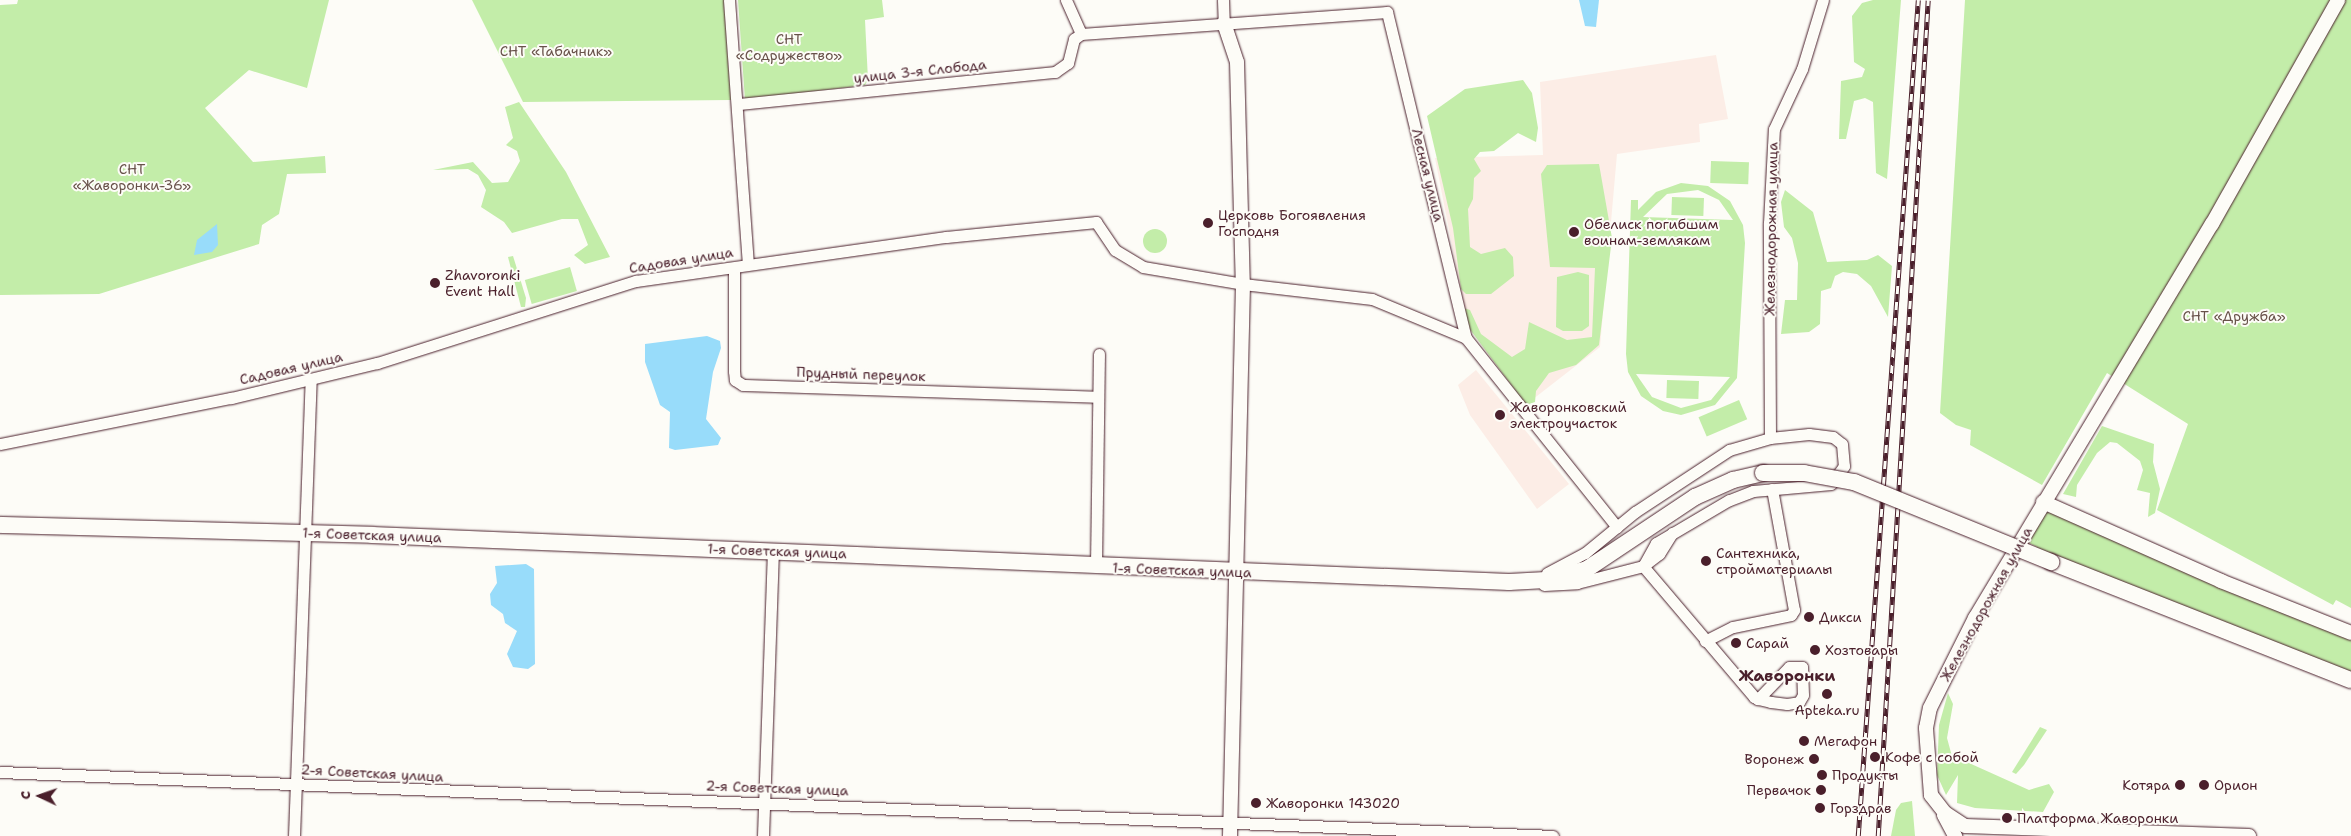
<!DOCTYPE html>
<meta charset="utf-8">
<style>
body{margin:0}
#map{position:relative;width:2351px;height:836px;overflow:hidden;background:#fdfcf7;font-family:"Shantell Sans",sans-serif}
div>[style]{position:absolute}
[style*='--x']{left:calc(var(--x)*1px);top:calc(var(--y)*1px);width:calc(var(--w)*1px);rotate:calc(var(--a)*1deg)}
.built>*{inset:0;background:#fcede6}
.green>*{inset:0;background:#c3eda9;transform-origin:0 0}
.round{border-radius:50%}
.water>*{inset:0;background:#98dcfa}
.roads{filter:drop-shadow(0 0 1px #4a1f2b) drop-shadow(0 0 1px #4a1f2b)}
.minor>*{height:11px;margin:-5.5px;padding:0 5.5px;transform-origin:5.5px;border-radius:5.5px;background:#fdfcf7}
.tertiary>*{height:14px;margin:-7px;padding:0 7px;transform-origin:7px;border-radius:7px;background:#fdfcf7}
.secondary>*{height:16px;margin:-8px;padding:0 8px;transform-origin:8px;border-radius:8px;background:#fdfcf7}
.rail>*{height:4.5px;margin-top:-2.25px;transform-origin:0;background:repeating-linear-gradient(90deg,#fdfcf7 0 8px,#4a1f2b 0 16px);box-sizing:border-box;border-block:1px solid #4a1f2b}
.bridges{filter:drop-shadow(0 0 1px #4a1f2b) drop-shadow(0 0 1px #4a1f2b)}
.secondary-bridge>*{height:16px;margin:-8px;padding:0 8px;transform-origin:8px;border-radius:8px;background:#fdfcf7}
.dots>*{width:14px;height:14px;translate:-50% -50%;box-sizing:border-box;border:2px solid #fdfcf7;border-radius:50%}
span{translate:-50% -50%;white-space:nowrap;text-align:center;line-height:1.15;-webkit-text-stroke:4px #fdfcf7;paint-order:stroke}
.park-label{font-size:14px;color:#68524a}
.street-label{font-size:14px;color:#4a1f2b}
.poi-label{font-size:14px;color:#4a1f2b}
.left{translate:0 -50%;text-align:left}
.right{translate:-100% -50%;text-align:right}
.quarter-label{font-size:16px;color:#4a1f2b;font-weight:700}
.north{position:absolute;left:15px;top:771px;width:50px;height:50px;-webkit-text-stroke:4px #fdfcf7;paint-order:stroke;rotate:273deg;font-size:14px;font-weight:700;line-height:20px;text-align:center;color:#4a1f2b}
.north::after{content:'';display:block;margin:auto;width:18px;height:22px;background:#4a1f2b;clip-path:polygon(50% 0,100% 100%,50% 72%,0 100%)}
</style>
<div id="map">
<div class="built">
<i style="clip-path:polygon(1716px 55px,1728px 119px,1699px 124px,1700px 142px,1617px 154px,1600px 347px,1528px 403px,1465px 312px,1435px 158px,1543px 155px,1540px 82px)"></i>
<i style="clip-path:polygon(1476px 370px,1569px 484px,1537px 509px,1470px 415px,1458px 385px)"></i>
</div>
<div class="green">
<i style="clip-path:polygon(18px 0,329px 0,307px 88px,249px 70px,205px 108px,253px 162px,325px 156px,326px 173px,287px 174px,279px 214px,262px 225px,259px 244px,99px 294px,0 295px,0 5px,17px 4px)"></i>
<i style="clip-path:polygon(472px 0,724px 0,731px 100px,523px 102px)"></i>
<i style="clip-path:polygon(738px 0,882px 0,884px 17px,865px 20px,868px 80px,865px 85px,745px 100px)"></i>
<i style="clip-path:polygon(1873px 0,1901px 0,1887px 179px,1876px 173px,1873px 102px,1865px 98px,1854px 101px,1846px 139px,1839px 139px,1841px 81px,1862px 77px,1865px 69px,1854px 62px,1852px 16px,1862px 3px)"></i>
<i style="clip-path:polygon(1965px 0,2351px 0,2351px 608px,2336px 600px,2333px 605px,2157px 510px,2188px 424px,2107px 373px,2042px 485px,1970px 445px,1971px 430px,1956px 425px,1940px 413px)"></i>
<i style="clip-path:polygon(1523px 80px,1532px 93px,1538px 128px,1536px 142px,1518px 133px,1494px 151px,1480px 152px,1474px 159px,1481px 171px,1474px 178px,1473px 199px,1468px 209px,1470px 247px,1481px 254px,1505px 248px,1513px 257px,1514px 276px,1491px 294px,1466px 294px,1461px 289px,1453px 228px,1427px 116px,1465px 89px)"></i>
<i style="clip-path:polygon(519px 102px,566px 172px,610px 257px,585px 264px,574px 255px,588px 245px,578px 219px,562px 219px,512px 233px,504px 222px,481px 207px,486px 190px,478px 175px,468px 169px,433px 170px,473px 162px,492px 183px,508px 182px,520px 161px,517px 151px,506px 145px,513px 138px,505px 107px)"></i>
<i style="left:1711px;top:161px;width:38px;height:22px;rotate:2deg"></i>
<i style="clip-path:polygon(1599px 164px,1612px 238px,1599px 345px,1576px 365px,1549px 373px,1536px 391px,1535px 402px,1526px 405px,1469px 328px,1464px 308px,1470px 310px,1481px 334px,1512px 357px,1525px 349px,1529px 322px,1567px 340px,1592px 337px,1595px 268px,1550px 267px,1541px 174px,1547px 165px)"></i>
<i style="clip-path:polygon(evenodd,1681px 183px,1708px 186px,1730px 201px,1743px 225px,1745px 243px,1737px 378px,1715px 405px,1681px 415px,1663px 411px,1641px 396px,1628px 372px,1626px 354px,1631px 200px,1638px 200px,1638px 210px,1656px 192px,1681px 183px,1698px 190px,1719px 200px,1733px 220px,1643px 217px,1667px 194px,1698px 190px,1681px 183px,1636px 374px,1730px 377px,1711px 400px,1681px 408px,1652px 397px,1636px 374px)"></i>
<i style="clip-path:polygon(1785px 190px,1813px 212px,1827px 262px,1867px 260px,1878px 255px,1892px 266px,1888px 317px,1871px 286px,1857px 274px,1843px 272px,1835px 276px,1831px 288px,1821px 291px,1820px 324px,1809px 332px,1781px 334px,1785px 300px,1797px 300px,1798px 263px,1792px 238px,1784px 227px,1781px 202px)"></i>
<i style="left:1672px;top:197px;width:32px;height:18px;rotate:2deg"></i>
<i class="round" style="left:1143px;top:229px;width:24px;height:24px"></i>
<i style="clip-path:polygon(513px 256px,526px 298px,525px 307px,521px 307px,508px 257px)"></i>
<i style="left:570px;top:267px;width:25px;height:47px;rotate:74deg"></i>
<i style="clip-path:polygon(1578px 272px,1589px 275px,1589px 326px,1582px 331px,1563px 331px,1556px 327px,1557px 277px)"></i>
<i style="left:1667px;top:380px;width:32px;height:18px;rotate:2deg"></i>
<i style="left:1739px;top:400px;width:21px;height:44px;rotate:67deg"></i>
<i style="clip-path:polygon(2102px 426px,2154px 444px,2153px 462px,2160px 489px,2155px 513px,2148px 517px,2150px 493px,2137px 490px,2143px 470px,2140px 461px,2117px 443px,2110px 442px,2097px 453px,2077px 485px,2076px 497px,2063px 494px)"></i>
<i style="clip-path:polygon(2056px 510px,2351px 635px,2351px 675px,2036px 550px,2037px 547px,2027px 542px,2045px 513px)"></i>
<i style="clip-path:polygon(1948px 693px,1953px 704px,1947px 738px,1953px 760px,1969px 763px,2029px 790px,2049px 784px,2054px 792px,2043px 812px,1975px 808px,1957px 803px,1958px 775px,1946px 795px,1937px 775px,1939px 725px)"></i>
<i style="clip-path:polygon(2040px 727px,2047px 730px,2024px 765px,2016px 774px,2012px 772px)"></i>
<i style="clip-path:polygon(1912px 801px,1915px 836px,1891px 836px,1896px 810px,1901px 803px)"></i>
</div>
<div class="water">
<i style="clip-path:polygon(1579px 0,1599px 0,1596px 27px,1585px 26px)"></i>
<i style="clip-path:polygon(217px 224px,218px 245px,212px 252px,194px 255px,197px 240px)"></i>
<i style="clip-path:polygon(707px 336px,720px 341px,721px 348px,713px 372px,706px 419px,721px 438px,718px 445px,675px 450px,669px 448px,670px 412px,660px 405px,645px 362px,645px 344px)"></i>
<i style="clip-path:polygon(526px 564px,534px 569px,535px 664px,528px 669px,513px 667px,507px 654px,517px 631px,505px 623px,503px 614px,491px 605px,490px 594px,497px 583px,495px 566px)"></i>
</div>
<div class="roads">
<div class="minor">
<i style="--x:729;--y:0;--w:265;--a:85.9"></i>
<i style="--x:1066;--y:0;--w:37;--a:66"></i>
<i style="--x:1223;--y:0;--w:23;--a:88"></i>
<i style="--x:739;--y:104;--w:318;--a:-5.8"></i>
<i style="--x:1055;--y:72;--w:16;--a:-35"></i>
<i style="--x:1068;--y:63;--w:25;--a:-76"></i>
<i style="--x:1074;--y:39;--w:9;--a:-36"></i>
<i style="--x:1081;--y:34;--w:307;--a:-4.1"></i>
<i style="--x:1387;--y:12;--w:335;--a:76.4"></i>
<i style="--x:1466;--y:338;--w:242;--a:51.4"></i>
<i style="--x:734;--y:269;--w:102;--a:90"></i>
<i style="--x:734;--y:371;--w:9;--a:84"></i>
<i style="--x:735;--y:380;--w:9;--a:32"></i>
<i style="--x:743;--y:385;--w:355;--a:1.9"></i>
<i style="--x:1770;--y:438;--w:215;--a:-90.3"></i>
<i style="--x:1769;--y:223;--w:94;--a:-87"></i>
<i style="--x:1774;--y:129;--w:66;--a:-65"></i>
<i style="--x:1802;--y:69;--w:72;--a:-73.1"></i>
<i style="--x:0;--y:444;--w:236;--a:-11.3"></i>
<i style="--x:231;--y:398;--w:150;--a:-13.5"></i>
<i style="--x:377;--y:363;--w:272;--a:-17.6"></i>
<i style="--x:636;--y:281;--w:313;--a:-8.1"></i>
<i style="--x:946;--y:237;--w:151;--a:-5.7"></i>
<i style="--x:1096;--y:222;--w:34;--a:56"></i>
<i style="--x:1115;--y:250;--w:33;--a:31"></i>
<i style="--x:1143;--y:267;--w:101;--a:9.6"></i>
<i style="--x:1243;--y:284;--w:130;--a:6.6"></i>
<i style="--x:1372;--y:299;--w:102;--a:22.5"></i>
<i style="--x:1096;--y:566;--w:212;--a:-89.2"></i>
<i style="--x:1643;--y:566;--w:172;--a:49.7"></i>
<i style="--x:1754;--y:697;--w:4;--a:27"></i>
<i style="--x:1758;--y:699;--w:13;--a:13"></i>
<i style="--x:1771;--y:702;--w:16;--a:7"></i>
<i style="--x:1787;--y:704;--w:12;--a:-9"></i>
<i style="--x:1799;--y:702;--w:8;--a:-60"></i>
<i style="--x:1803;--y:695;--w:28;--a:-92"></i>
<i style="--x:1802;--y:667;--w:13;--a:180"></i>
<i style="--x:1789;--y:667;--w:45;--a:134.1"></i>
<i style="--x:1547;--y:573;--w:43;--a:-27.8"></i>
<i style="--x:1585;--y:553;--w:65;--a:-39.4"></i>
<i style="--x:1635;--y:512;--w:113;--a:-33.4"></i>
<i style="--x:1729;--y:450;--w:43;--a:-16.3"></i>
<i style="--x:1770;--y:438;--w:39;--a:-6"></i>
<i style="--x:1809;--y:434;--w:24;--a:7"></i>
<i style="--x:1833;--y:437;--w:11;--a:38"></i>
<i style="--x:1842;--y:444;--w:22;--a:85"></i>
<i style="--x:1844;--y:466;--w:22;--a:126"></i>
<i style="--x:1831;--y:484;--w:78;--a:174.9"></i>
<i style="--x:1753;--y:491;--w:26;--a:159"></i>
<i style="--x:1729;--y:500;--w:85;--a:149.5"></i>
<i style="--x:1656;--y:543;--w:26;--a:119"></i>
<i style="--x:1544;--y:585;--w:33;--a:-3"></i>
<i style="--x:1577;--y:583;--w:68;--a:-14.4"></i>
<i style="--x:1643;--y:566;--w:20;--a:-37"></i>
<i style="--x:1659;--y:554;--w:25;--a:-58"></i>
<i style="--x:1705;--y:641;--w:31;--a:-27"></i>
<i style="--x:1733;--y:627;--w:59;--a:-11.7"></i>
<i style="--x:1791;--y:615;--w:6;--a:-59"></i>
<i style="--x:1794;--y:610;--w:123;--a:-100.3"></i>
<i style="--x:0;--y:772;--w:1554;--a:2.36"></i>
<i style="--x:294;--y:836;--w:457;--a:-87.9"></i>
<i style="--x:763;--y:836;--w:285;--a:-88"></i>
</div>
<div class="tertiary">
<i style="--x:1224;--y:23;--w:41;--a:71.6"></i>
<i style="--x:1237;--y:62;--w:222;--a:88.5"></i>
<i style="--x:1243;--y:284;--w:552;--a:91.35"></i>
<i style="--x:2043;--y:502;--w:195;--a:23.9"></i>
<i style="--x:2221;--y:581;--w:140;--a:21.8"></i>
<i style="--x:1944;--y:815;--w:24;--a:62"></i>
<i style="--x:2249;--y:836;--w:284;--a:-178"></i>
<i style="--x:1965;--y:826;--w:24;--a:-147"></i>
<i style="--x:1945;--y:813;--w:23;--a:-128"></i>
<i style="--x:1931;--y:795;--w:67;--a:-94.3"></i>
<i style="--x:1926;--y:728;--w:20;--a:-79"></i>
<i style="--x:1930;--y:708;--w:101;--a:-63.4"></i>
<i style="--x:1975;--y:618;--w:460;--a:-59"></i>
<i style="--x:2212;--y:224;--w:257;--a:-60.6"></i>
</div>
<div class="secondary">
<i style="--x:0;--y:525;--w:372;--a:1.5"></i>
<i style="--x:372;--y:535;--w:1138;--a:2.37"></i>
<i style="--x:1509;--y:582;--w:37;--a:-3"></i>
<i style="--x:1546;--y:580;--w:42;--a:-15"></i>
<i style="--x:1587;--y:569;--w:130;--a:-33.7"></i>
<i style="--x:1695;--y:497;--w:42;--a:-24.1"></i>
<i style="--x:1733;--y:480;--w:31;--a:-13"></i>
<i style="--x:2051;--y:562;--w:322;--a:21.5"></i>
</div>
</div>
<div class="rail">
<i style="--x:1858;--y:836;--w:838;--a:-85.89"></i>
<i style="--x:1878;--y:836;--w:837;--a:-86.58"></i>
</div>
<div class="bridges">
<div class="secondary-bridge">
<i style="--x:1763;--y:473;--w:41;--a:0"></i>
<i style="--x:1804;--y:473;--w:51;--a:10.2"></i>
<i style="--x:1854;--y:482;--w:213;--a:22.1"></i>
</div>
</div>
<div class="dots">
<i style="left:1208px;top:223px;background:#4a1f2b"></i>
<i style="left:1574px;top:232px;background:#4a1f2b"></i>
<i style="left:435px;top:283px;background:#4a1f2b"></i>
<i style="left:1500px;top:415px;background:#4a1f2b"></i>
<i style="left:1706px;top:561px;background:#4a1f2b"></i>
<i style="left:1809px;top:617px;background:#4a1f2b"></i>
<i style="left:1736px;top:643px;background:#4a1f2b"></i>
<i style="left:1815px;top:650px;background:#4a1f2b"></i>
<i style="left:1827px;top:694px;background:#4a1f2b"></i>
<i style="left:1804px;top:741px;background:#4a1f2b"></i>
<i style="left:1875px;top:757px;background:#4a1f2b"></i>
<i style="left:1814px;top:759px;background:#4a1f2b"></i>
<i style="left:1822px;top:775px;background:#4a1f2b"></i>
<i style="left:2180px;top:785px;background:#4a1f2b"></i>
<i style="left:2204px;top:785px;background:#4a1f2b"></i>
<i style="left:1821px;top:790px;background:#4a1f2b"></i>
<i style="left:1256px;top:803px;background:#4a1f2b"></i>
<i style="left:1820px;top:808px;background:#4a1f2b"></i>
<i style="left:2007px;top:818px;background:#4a1f2b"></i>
</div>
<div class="park-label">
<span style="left:789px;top:47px">СНТ<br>«Содружество»</span>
<span style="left:556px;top:51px">СНТ «Табачник»</span>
<span style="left:132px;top:177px">СНТ<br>«Жаворонки-36»</span>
<span style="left:2234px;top:316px">СНТ «Дружба»</span>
</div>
<div class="street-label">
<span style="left:920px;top:71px;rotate:-6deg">улица 3-я Слобода</span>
<span style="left:1428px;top:175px;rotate:76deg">Лесная улица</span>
<span style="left:1771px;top:229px;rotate:-89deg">Железнодорожная улица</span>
<span style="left:681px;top:260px;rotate:-9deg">Садовая улица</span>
<span style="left:291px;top:368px;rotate:-13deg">Садовая улица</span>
<span style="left:861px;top:374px;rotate:2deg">Прудный переулок</span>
<span style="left:372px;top:535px;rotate:2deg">1-я Советская улица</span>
<span style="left:777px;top:551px;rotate:2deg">1-я Советская улица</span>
<span style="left:1182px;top:570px;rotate:2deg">1-я Советская улица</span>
<span style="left:1986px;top:604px;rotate:-61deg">Железнодорожная улица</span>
<span style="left:372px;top:773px;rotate:3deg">2-я Советская улица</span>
<span style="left:777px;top:788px;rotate:2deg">2-я Советская улица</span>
</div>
<div class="poi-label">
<span class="left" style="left:1218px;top:223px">Церковь Богоявления<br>Господня</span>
<span class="left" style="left:1584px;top:232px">Обелиск погибшим<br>воинам-землякам</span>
<span class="left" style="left:445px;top:283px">Zhavoronki<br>Event Hall</span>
<span class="left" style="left:1510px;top:415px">Жаворонковский<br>электроучасток</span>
<span class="left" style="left:1716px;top:561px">Сантехника,<br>стройматериалы</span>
<span class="left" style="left:1819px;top:617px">Дикси</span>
<span class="left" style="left:1746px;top:643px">Сарай</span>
<span class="left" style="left:1825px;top:650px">Хозтовары</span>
<span style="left:1827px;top:710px">Apteka.ru</span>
<span class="left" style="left:1814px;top:741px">Мегафон</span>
<span class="left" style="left:1885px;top:757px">Кофе с собой</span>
<span class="right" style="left:1804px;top:759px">Воронеж</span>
<span class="left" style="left:1832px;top:775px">Продукты</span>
<span class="right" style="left:2170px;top:785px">Котяра</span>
<span class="left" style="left:2214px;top:785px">Орион</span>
<span class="right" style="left:1811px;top:790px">Первачок</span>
<span class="left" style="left:1266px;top:803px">Жаворонки 143020</span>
<span class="left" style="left:1830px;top:808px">Горздрав</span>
<span class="left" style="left:2017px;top:818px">Платформа Жаворонки</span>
</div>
<div class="quarter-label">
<span style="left:1787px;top:676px">Жаворонки</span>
</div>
<div class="north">С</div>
</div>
